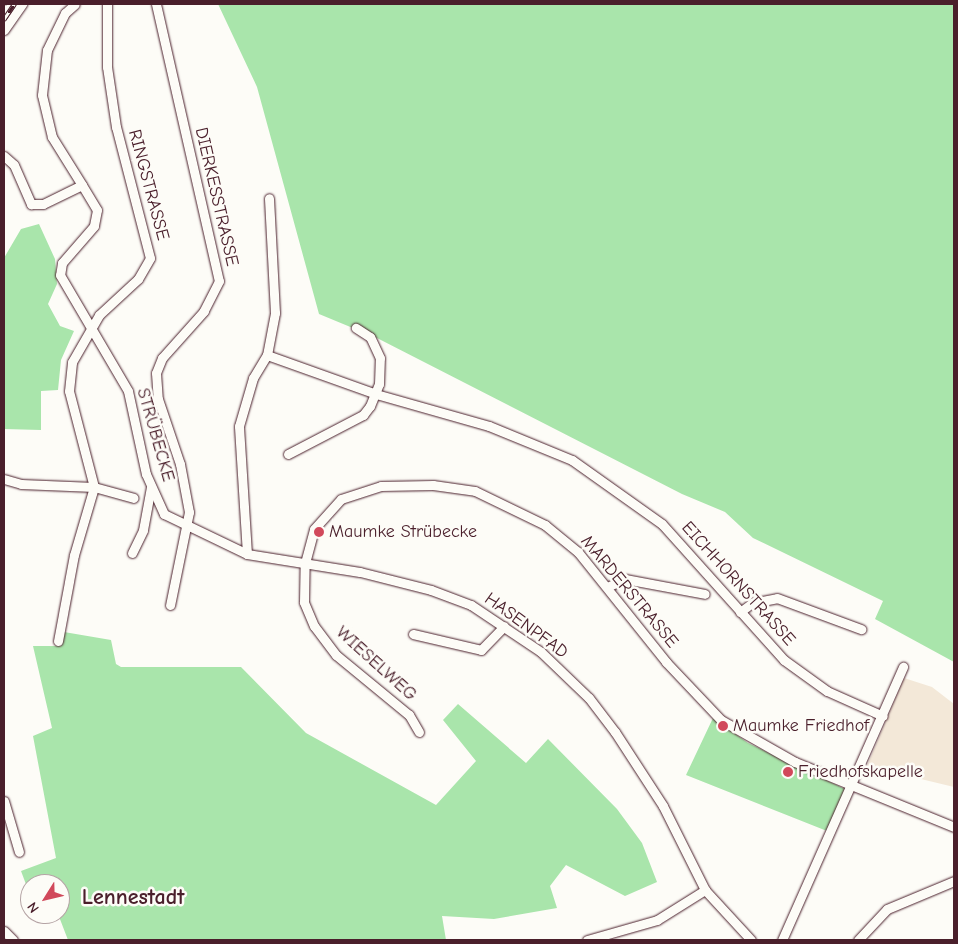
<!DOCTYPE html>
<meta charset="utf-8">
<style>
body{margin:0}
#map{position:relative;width:958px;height:944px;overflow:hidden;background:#fdfcf7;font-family:"Comic Neue",sans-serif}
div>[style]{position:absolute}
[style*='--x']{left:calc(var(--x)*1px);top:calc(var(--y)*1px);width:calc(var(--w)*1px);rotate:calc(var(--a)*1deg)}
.built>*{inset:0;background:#f3e8d8}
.green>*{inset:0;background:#a9e5ab}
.roads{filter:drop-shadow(0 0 1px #4a1f2b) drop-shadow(0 0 1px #4a1f2b)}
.minor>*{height:9px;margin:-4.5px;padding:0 4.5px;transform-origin:4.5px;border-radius:4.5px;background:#fdfcf7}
.rail>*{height:4.5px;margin-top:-2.25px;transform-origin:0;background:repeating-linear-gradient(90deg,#fdfcf7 0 8px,#4a1f2b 0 16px);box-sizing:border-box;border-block:1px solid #4a1f2b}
.dots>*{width:14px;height:14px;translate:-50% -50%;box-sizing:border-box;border:2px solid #fdfcf7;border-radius:50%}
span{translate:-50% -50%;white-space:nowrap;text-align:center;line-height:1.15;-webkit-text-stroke:5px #fdfcf7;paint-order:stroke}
.street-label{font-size:18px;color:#4a1f2b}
.poi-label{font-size:18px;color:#4a1f2b}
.left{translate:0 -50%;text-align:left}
.district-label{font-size:22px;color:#4a1f2b;font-weight:700}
.frame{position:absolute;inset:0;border:5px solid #4a1f2b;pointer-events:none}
.north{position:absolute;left:20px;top:874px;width:50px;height:50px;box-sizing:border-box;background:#fdfcf7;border:1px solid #b5a4a5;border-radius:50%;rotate:234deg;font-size:14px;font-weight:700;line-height:20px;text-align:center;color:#4a1f2b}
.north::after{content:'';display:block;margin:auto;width:18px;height:22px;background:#d1495b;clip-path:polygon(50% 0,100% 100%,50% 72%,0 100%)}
</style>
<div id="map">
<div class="built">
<i style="clip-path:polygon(904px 678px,932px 687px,954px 704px,954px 787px,867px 766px)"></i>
</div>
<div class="green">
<i style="clip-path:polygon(218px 4px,954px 4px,954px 662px,875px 619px,883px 601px,753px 538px,725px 512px,682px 494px,377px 338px,319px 314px,257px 87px)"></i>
<i style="clip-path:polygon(39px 224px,55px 259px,57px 284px,48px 304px,60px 326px,74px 331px,61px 360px,58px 390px,41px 391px,41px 430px,4px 429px,4px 258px,21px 229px)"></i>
<i style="clip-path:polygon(64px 632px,111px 640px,116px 664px,121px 667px,241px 667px,306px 733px,436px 805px,476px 761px,443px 720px,458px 704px,526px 763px,548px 739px,617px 809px,642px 843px,657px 882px,625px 896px,566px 865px,550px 886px,557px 908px,494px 919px,442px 916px,446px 940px,68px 940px,58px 914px,60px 884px,30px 884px,30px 895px,21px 871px,56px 858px,33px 736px,52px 728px,33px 646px,61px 646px)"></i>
<i style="clip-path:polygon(713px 718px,748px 743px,845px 789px,827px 831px,686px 775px)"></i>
</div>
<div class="roads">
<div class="minor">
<i style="--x:156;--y:4;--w:284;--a:77.2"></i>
<i style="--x:219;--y:281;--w:34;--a:117"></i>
<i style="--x:204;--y:311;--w:63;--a:131.8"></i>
<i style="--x:162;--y:358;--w:16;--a:112"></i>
<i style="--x:156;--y:373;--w:26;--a:86"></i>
<i style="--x:158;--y:399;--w:69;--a:71.3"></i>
<i style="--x:180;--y:464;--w:49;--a:79.4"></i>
<i style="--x:189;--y:512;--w:95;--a:101.5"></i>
<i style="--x:4;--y:30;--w:32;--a:-55"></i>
<i style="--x:4;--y:156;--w:13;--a:42"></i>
<i style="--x:14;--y:165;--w:43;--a:66.4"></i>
<i style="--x:31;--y:204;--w:12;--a:0"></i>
<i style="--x:43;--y:204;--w:43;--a:-26"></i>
<i style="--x:82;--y:185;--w:57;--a:-122"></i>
<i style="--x:52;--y:137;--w:43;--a:-103.4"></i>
<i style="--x:42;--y:95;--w:45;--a:-83.7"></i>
<i style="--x:47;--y:50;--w:41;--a:-64.1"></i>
<i style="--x:65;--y:13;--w:13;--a:-42"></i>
<i style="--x:82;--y:185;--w:29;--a:59"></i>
<i style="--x:97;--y:210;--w:16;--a:101"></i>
<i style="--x:94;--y:226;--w:49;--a:130.9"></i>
<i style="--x:62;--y:263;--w:12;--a:99"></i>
<i style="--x:60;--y:275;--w:134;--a:59.6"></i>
<i style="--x:128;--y:391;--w:85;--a:77.8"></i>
<i style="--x:146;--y:474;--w:44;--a:65.8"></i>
<i style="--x:164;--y:514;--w:92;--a:25.7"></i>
<i style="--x:247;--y:554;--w:114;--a:9.1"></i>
<i style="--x:360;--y:572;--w:73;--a:14.2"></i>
<i style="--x:431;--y:590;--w:43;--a:20.6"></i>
<i style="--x:471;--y:605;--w:84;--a:33.9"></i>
<i style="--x:541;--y:652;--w:66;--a:43.8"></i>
<i style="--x:589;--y:698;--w:43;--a:52.6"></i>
<i style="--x:615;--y:732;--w:88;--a:57"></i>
<i style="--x:663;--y:806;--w:94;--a:63.4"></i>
<i style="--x:705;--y:890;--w:68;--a:47.4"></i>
<i style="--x:267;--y:355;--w:116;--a:19.7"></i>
<i style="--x:376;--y:394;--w:117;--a:15.8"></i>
<i style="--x:489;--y:426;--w:90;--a:22.3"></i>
<i style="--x:572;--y:460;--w:110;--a:35.4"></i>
<i style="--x:662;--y:524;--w:183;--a:48.1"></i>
<i style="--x:784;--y:660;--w:53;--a:35.8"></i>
<i style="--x:827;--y:691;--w:61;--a:24.1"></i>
<i style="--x:288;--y:454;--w:85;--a:-27.5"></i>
<i style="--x:363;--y:415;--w:11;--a:-52"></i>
<i style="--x:370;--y:406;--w:24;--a:-68"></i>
<i style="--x:379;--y:384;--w:26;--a:-88"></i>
<i style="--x:380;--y:358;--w:23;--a:-115"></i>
<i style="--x:370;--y:337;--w:17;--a:-147"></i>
<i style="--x:4;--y:479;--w:18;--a:16"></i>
<i style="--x:21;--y:484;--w:73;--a:2.4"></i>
<i style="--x:94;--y:487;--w:41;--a:15.4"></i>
<i style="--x:132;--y:553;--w:25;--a:-64"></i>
<i style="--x:143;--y:530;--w:44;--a:-79.5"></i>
<i style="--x:247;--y:554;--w:128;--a:-93.6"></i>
<i style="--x:239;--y:426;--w:50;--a:-73.7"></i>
<i style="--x:253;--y:378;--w:27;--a:-59"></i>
<i style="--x:267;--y:355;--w:43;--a:-79.2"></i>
<i style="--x:275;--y:313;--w:115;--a:-93"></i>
<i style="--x:607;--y:587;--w:20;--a:-24"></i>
<i style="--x:625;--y:579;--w:81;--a:10.6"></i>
<i style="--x:740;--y:612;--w:15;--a:-37"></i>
<i style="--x:752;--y:603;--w:25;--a:-11"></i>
<i style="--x:777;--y:598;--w:90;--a:20.3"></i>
<i style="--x:413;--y:634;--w:70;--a:13.2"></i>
<i style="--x:481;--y:650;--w:33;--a:-46"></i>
<i style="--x:58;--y:641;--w:87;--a:-79.5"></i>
<i style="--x:74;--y:555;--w:71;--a:-73.6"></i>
<i style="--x:94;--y:487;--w:99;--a:-104.6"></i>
<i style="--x:69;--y:391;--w:29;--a:-84"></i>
<i style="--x:72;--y:362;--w:54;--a:-60.1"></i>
<i style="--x:99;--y:315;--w:53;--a:-42.7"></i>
<i style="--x:138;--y:279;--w:24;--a:-60"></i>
<i style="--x:150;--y:258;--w:135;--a:-104.5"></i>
<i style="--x:116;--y:127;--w:61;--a:-98.5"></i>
<i style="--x:107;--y:67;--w:63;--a:-90"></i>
<i style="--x:419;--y:732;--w:20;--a:-120"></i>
<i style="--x:409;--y:715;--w:94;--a:-140.6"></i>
<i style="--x:336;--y:655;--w:36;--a:-127"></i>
<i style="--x:314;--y:626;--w:26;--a:-113"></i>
<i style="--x:304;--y:602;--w:39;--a:-89"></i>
<i style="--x:305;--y:563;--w:35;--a:-75"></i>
<i style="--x:314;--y:529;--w:40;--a:-48"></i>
<i style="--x:341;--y:499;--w:42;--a:-18"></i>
<i style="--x:381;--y:486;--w:52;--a:-1.1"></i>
<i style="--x:433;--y:485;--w:42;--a:8.1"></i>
<i style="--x:475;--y:491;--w:78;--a:25.9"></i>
<i style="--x:545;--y:525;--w:43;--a:39.3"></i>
<i style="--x:578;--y:552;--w:141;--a:51.3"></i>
<i style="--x:666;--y:662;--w:80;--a:46.5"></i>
<i style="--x:721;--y:720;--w:85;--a:29.6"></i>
<i style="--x:795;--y:762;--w:172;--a:22.2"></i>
<i style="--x:4;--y:801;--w:53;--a:73.6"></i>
<i style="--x:4;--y:931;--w:13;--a:45"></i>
<i style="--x:587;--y:940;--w:73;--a:-15.9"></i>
<i style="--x:657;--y:920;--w:57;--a:-32"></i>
<i style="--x:782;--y:940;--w:299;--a:-66.1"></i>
<i style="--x:858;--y:940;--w:42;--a:-46.9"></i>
<i style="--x:887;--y:909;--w:73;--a:-22.7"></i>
</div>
</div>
<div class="rail">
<i style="--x:4;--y:5;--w:1;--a:-90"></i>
<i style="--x:4;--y:19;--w:18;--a:-56"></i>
</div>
<div class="dots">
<i style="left:319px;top:532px;background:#d1495b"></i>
<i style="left:723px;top:726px;background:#d1495b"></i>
<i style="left:788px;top:772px;background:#d1495b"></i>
</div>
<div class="street-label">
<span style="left:148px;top:185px;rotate:75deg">RINGSTRASSE</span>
<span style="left:216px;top:197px;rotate:77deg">DIERKESSTRASSE</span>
<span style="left:155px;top:435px;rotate:74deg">STRÜBECKE</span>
<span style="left:738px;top:584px;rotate:48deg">EICHHORNSTRASSE</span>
<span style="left:629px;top:592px;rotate:50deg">MARDERSTRASSE</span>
<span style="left:526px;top:626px;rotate:36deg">HASENPFAD</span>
<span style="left:376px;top:664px;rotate:42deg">WIESELWEG</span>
</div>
<div class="poi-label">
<span class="left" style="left:329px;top:532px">Maumke Strübecke</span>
<span class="left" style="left:733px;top:726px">Maumke Friedhof</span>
<span class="left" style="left:798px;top:772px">Friedhofskapelle</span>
</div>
<div class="district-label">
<span style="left:133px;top:898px">Lennestadt</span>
</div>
<div class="frame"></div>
<div class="north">N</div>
</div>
